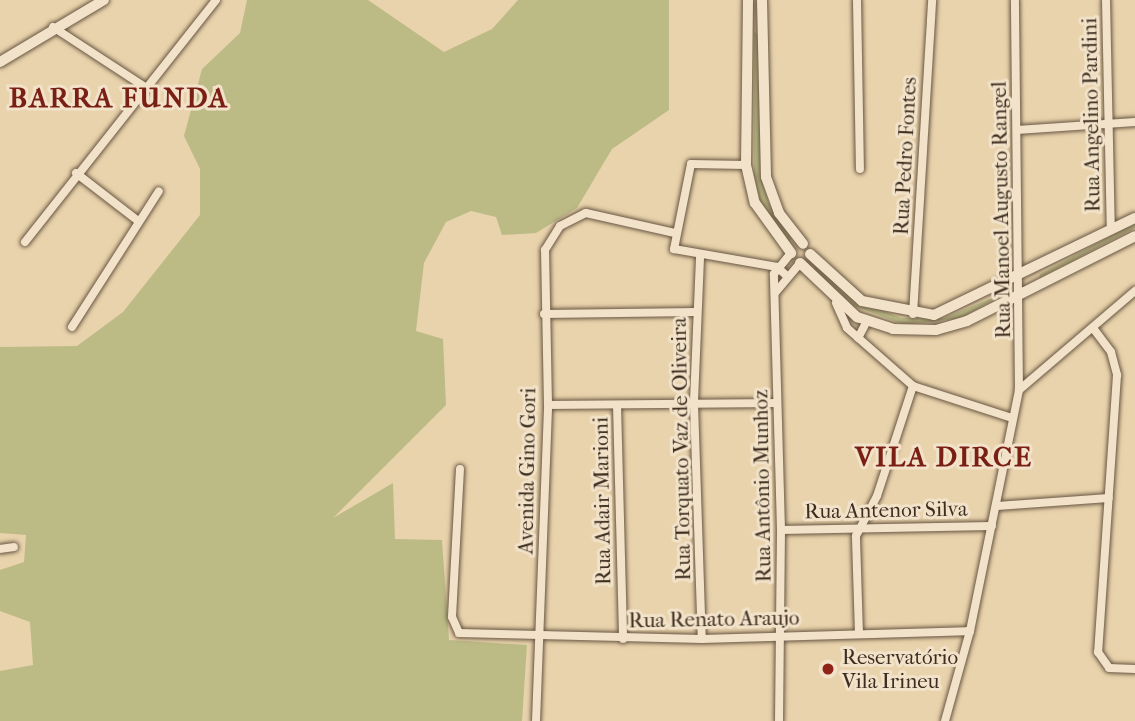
<!DOCTYPE html>
<meta charset="utf-8">
<style>
body{margin:0}
#map{position:relative;width:1135px;height:721px;overflow:hidden;background:#e9d3ac;font-family:"IM FELL French Canon",serif}
div>[style]{position:absolute}
[style*='--x']{left:calc(var(--x)*1px);top:calc(var(--y)*1px);width:calc(var(--w)*1px);rotate:calc(var(--a)*1deg)}
.green>*{inset:0;background:#bcbb86}
.roads{filter:drop-shadow(0 0 2px #685642) drop-shadow(0 0 2px #685642)}
.minor>*{height:8px;margin:-4px;padding:0 4px;transform-origin:4px;border-radius:4px;background:#f1e2c9}
.tertiary>*{height:10px;margin:-5px;padding:0 5px;transform-origin:5px;border-radius:5px;background:#f1e2c9}
.secondary>*{height:10px;margin:-5px;padding:0 5px;transform-origin:5px;border-radius:5px;background:#f1e2c9}
.dots>*{width:19px;height:19px;translate:-50% -50%;box-sizing:border-box;border:4px solid #f1e2c9;border-radius:50%}
span{translate:-50% -50%;white-space:nowrap;text-align:center;line-height:1.15;-webkit-text-stroke:6px #f1e2c9;paint-order:stroke}
.street-label{font-size:21px;color:#3d2d1f}
.poi-label{font-size:21px;color:#3d2d1f}
.left{translate:0 -50%;text-align:left}
.district-label{font-size:28px;color:#7a1f14;font-weight:700;letter-spacing:2px}
</style>
<div id="map">
<div class="green">
<i style="clip-path:polygon(247px 0,368px 0,444px 52px,492px 29px,518px 0,669px 0,669px 110px,612px 149px,577px 208px,536px 233px,502px 235px,496px 217px,471px 211px,446px 222px,424px 263px,416px 331px,443px 339px,446px 405px,333px 518px,393px 483px,395px 539px,442px 540px,449px 640px,527px 645px,522px 721px,0 721px,0 671px,33px 665px,30px 622px,0 611px,0 570px,24px 562px,26px 535px,0 533px,0 347px,77px 346px,123px 312px,200px 215px,200px 169px,184px 136px,202px 69px,240px 33px)"></i>
<i style="clip-path:polygon(754px 32px,759px 34px,760px 174px,768px 202px,792px 239px,786px 244px,760px 201px,754px 175px)"></i>
<i style="clip-path:polygon(1135px 223px,1135px 228px,1039px 278px,1040px 274px)"></i>
<i style="clip-path:polygon(817px 264px,853px 298px,901px 318px,944px 318px,1011px 290px,961px 318px,905px 325px,844px 302px,813px 270px)"></i>
</div>
<div class="roads">
<div class="minor">
<i style="--x:857;--y:0;--w:169;--a:89"></i>
<i style="--x:1106;--y:0;--w:230;--a:88.8"></i>
<i style="--x:53;--y:27;--w:110;--a:33.1"></i>
<i style="--x:1017;--y:130;--w:118;--a:-3.9"></i>
<i style="--x:746;--y:165;--w:55;--a:-179"></i>
<i style="--x:691;--y:164;--w:87;--a:101.3"></i>
<i style="--x:674;--y:249;--w:105;--a:9.9"></i>
<i style="--x:777;--y:267;--w:13;--a:42"></i>
<i style="--x:76;--y:173;--w:78;--a:37.7"></i>
<i style="--x:25;--y:242;--w:308;--a:-51.7"></i>
<i style="--x:700;--y:258;--w:146;--a:92.4"></i>
<i style="--x:694;--y:404;--w:235;--a:88.1"></i>
<i style="--x:775;--y:293;--w:39;--a:-50"></i>
<i style="--x:836;--y:303;--w:27;--a:66"></i>
<i style="--x:847;--y:328;--w:88;--a:41.3"></i>
<i style="--x:913;--y:386;--w:104;--a:17.9"></i>
<i style="--x:544;--y:314;--w:152;--a:-0.8"></i>
<i style="--x:913;--y:314;--w:315;--a:-86.5"></i>
<i style="--x:72;--y:327;--w:161;--a:-57.4"></i>
<i style="--x:1093;--y:328;--w:30;--a:53"></i>
<i style="--x:1111;--y:352;--w:24;--a:75"></i>
<i style="--x:1117;--y:375;--w:278;--a:93.9"></i>
<i style="--x:1098;--y:652;--w:19;--a:55"></i>
<i style="--x:1109;--y:668;--w:26;--a:2"></i>
<i style="--x:858;--y:338;--w:19;--a:-62"></i>
<i style="--x:1019;--y:390;--w:153;--a:-40.5"></i>
<i style="--x:548;--y:405;--w:229;--a:-0.5"></i>
<i style="--x:617;--y:405;--w:234;--a:88.5"></i>
<i style="--x:460;--y:469;--w:148;--a:93.1"></i>
<i style="--x:452;--y:617;--w:17;--a:66"></i>
<i style="--x:459;--y:633;--w:243;--a:1.4"></i>
<i style="--x:702;--y:639;--w:268;--a:-1.7"></i>
<i style="--x:997;--y:506;--w:112;--a:-4.1"></i>
<i style="--x:781;--y:530;--w:211;--a:-1.1"></i>
<i style="--x:0;--y:549;--w:14;--a:-8"></i>
<i style="--x:859;--y:634;--w:98;--a:-91.8"></i>
<i style="--x:856;--y:536;--w:45;--a:-62.3"></i>
<i style="--x:877;--y:496;--w:116;--a:-71.9"></i>
<i style="--x:536;--y:721;--w:316;--a:-87.8"></i>
<i style="--x:548;--y:405;--w:155;--a:-91.1"></i>
<i style="--x:545;--y:250;--w:28;--a:-58"></i>
<i style="--x:560;--y:226;--w:29;--a:-27"></i>
<i style="--x:586;--y:213;--w:91;--a:12.7"></i>
<i style="--x:779;--y:721;--w:191;--a:-89.4"></i>
<i style="--x:781;--y:530;--w:256;--a:-91.6"></i>
<i style="--x:774;--y:274;--w:27;--a:-51"></i>
<i style="--x:945;--y:721;--w:93;--a:-74.5"></i>
<i style="--x:970;--y:631;--w:246;--a:-78.5"></i>
<i style="--x:1019;--y:390;--w:390;--a:-90.6"></i>
</div>
<div class="tertiary">
<i style="--x:0;--y:62;--w:121;--a:-30.8"></i>
</div>
<div class="secondary">
<i style="--x:748;--y:0;--w:165;--a:90.7"></i>
<i style="--x:746;--y:165;--w:39;--a:77"></i>
<i style="--x:755;--y:203;--w:62;--a:54.2"></i>
<i style="--x:762;--y:0;--w:177;--a:88.7"></i>
<i style="--x:766;--y:177;--w:38;--a:70"></i>
<i style="--x:779;--y:213;--w:39;--a:52"></i>
<i style="--x:810;--y:254;--w:70;--a:42.1"></i>
<i style="--x:862;--y:301;--w:73;--a:11"></i>
<i style="--x:934;--y:315;--w:223;--a:-25.8"></i>
<i style="--x:800;--y:263;--w:79;--a:43.5"></i>
<i style="--x:857;--y:317;--w:38;--a:18"></i>
<i style="--x:893;--y:329;--w:43;--a:1.3"></i>
<i style="--x:936;--y:330;--w:32;--a:-16"></i>
<i style="--x:967;--y:321;--w:188;--a:-26.8"></i>
</div>
</div>
<div class="dots">
<i style="left:828px;top:669px;background:#8f2418"></i>
</div>
<div class="street-label">
<span style="left:1091px;top:115px;rotate:-91deg">Rua Angelino Pardini</span>
<span style="left:905px;top:156px;rotate:-87deg">Rua Pedro Fontes</span>
<span style="left:1001px;top:210px;rotate:-91deg">Rua Manoel Augusto Rangel</span>
<span style="left:681px;top:449px;rotate:-91deg">Rua Torquato Vaz de Oliveira</span>
<span style="left:527px;top:471px;rotate:-89deg">Avenida Gino Gori</span>
<span style="left:762px;top:486px;rotate:-91deg">Rua Antônio Munhoz</span>
<span style="left:602px;top:501px;rotate:-91deg">Rua Adair Marioni</span>
<span style="left:886px;top:510px;rotate:-1deg">Rua Antenor Silva</span>
<span style="left:714px;top:619px;rotate:-1deg">Rua Renato Araujo</span>
</div>
<div class="poi-label">
<span class="left" style="left:842px;top:669px">Reservatório<br>Vila Irineu</span>
</div>
<div class="district-label">
<span style="left:119px;top:98px">BARRA FUNDA</span>
<span style="left:944px;top:457px">VILA DIRCE</span>
</div>
</div>
